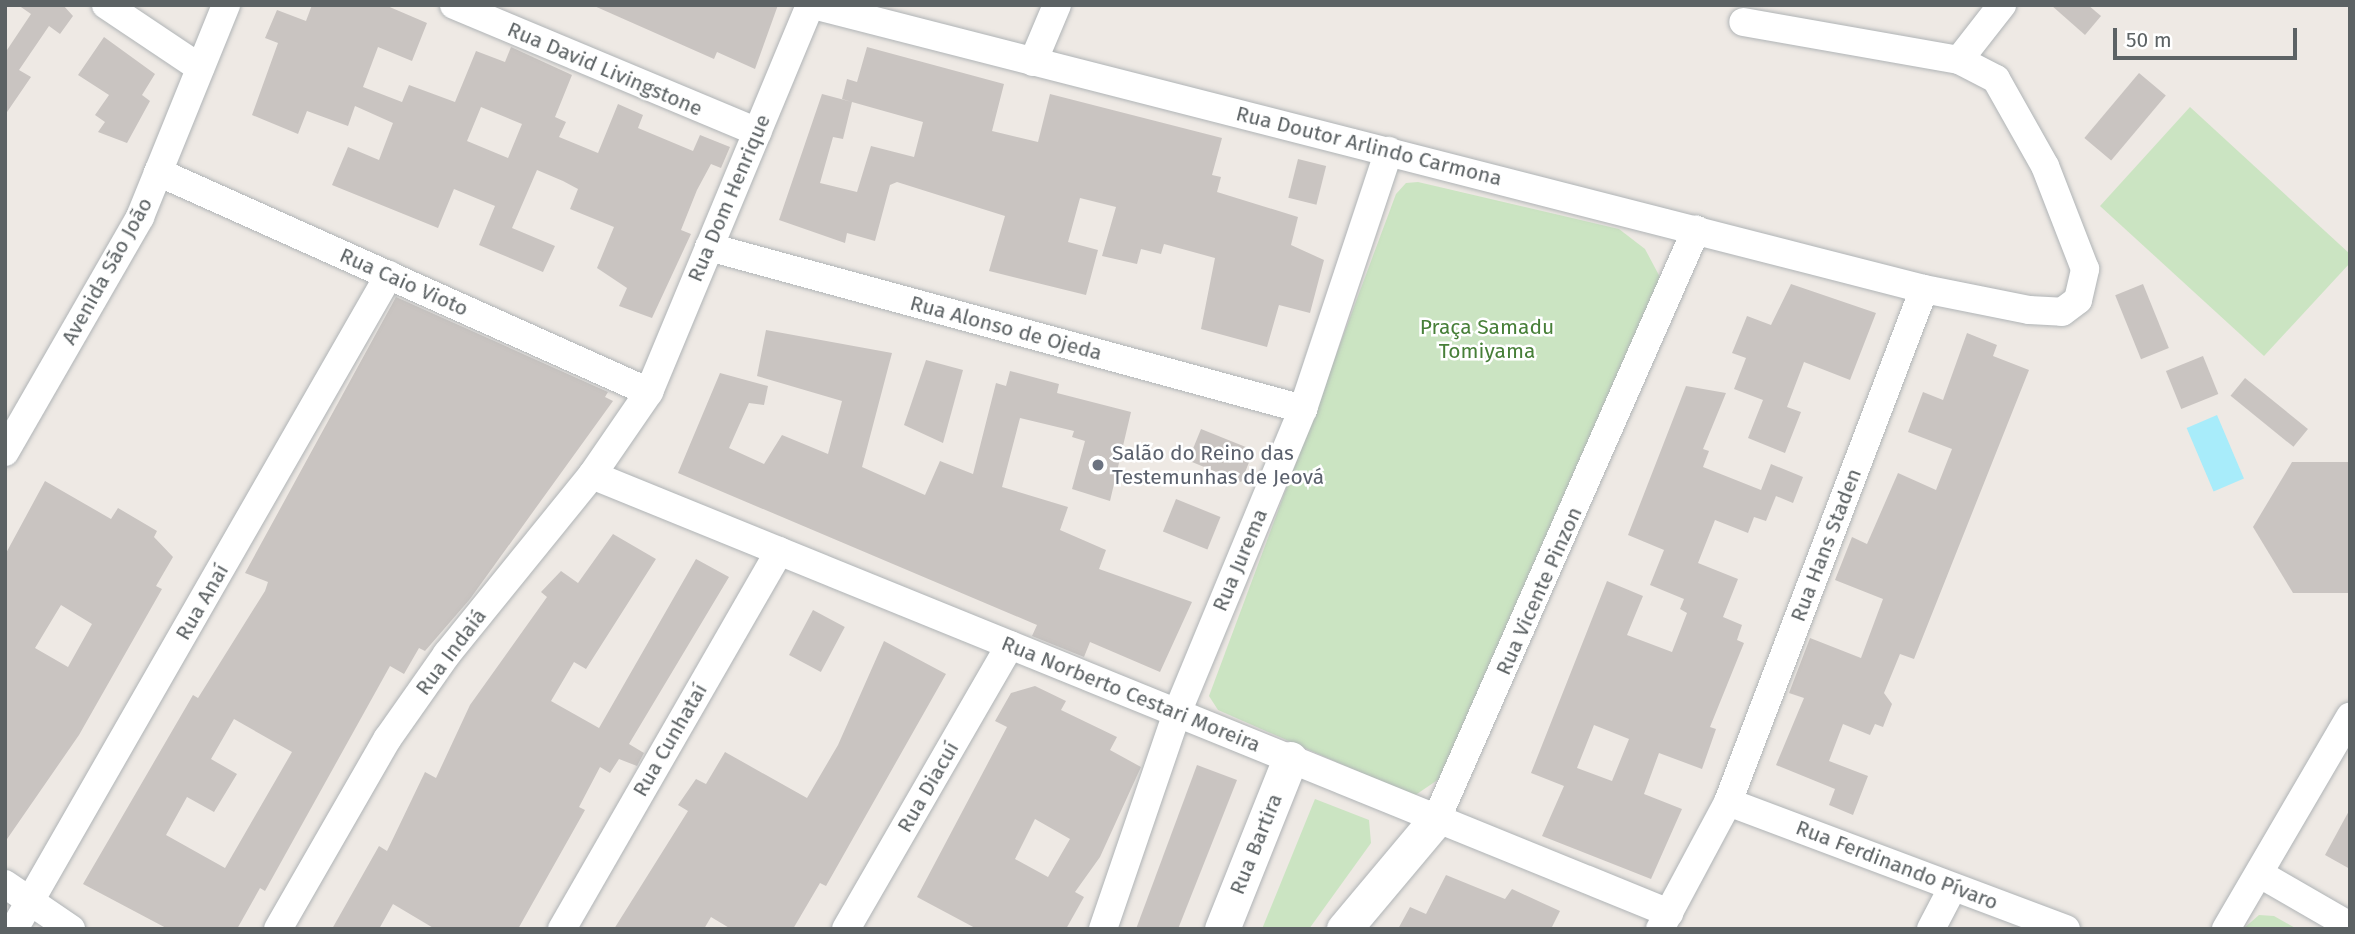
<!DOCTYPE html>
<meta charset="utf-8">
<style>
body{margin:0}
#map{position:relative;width:2355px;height:934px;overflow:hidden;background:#eee9e4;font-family:"Fira Sans",sans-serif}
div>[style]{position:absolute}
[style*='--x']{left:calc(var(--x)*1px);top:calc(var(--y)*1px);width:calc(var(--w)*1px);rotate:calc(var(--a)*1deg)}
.green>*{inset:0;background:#cbe4c2}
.water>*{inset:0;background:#a8ecfa;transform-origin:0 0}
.building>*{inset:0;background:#c9c4c1;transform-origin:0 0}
.roads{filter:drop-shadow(0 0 2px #b0b4b6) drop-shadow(0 0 2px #b0b4b6)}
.minor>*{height:28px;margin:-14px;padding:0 14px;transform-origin:14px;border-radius:14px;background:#fff}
.tertiary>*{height:35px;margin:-17.5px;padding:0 17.5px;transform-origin:17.5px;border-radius:17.5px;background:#fff}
.dots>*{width:19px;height:19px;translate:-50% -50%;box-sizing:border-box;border:4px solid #fff;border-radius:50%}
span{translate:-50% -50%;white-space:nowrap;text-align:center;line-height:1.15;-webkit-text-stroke:5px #fff;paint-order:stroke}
.street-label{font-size:21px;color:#5c6264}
.park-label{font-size:21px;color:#477f38}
.worship-label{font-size:21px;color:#5b616d}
.left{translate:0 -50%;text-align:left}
.frame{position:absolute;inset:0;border:7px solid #5c6264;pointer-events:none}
.scale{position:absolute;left:2113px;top:28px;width:184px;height:32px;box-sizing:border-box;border:4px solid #5c6264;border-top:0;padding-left:9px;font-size:21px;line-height:24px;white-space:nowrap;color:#5c6264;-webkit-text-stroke:5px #fff;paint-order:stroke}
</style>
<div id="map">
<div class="green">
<i style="clip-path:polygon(2190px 107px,2350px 254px,2350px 263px,2264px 356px,2100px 206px)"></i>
<i style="clip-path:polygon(1418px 182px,1619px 229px,1645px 249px,1662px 281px,1439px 779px,1414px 796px,1218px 710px,1209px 696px,1396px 194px,1406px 183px)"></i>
<i style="clip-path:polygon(1315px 799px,1369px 820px,1371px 843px,1309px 929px,1262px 929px)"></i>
<i style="clip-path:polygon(2259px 915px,2274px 916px,2297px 929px,2243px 929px)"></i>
</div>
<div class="water">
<i style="left:2217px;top:415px;width:69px;height:33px;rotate:67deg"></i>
</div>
<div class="building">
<i style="clip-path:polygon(18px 5px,63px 5px,73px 16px,60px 34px,49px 26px,19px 70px,31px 77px,5px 115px,5px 53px,31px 14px)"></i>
<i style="clip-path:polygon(evenodd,312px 5px,385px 5px,427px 23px,412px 61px,378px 47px,363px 87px,402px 102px,409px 85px,455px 102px,476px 51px,505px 62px,511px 47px,572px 75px,555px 117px,566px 122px,559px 137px,598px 153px,618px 104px,643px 115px,638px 128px,693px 151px,700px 135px,730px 147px,721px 168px,711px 164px,697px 190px,681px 230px,691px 234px,652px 318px,619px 306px,627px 288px,597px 268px,614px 227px,570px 209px,578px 189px,563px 181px,537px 170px,512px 228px,555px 246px,543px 272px,479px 245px,495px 206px,454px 189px,438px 228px,332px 185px,348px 147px,379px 160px,393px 123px,355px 106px,348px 126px,307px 111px,298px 134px,252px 115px,278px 43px,265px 38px,277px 10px,306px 21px,312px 5px,481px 107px,522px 124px,508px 158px,467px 141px,481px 107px)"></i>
<i style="clip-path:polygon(592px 5px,778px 5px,755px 69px,717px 52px,714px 59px)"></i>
<i style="clip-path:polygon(2051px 5px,2088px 5px,2101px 16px,2085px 35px)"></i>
<i style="clip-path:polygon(104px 37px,155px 74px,142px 95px,150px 101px,127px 143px,98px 132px,105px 122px,95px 115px,109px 95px,78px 75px)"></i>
<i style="clip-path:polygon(evenodd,867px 47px,1004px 84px,992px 131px,1038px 142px,1050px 94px,1222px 138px,1212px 175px,1221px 177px,1217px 192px,1298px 217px,1291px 245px,1324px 260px,1310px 313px,1279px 305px,1267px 347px,1201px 329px,1215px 258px,1164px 244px,1161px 254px,1141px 249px,1137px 264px,1102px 256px,1116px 207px,1080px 198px,1068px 242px,1098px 250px,1086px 295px,989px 271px,1005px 216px,897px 182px,890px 185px,875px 241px,847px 233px,845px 243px,779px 220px,822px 94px,852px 102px,842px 99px,847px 79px,857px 82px,867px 47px,852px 102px,923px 122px,914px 157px,871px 146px,857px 192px,820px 183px,833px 137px,843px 139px,852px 102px)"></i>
<i style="left:2139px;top:73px;width:35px;height:85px;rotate:40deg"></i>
<i style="left:1298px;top:159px;width:29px;height:40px;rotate:14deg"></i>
<i style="clip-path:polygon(1791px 284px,1876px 313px,1850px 380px,1804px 362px,1787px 407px,1801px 412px,1785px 453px,1748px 438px,1763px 400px,1734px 389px,1746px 358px,1732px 353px,1747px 316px,1771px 325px)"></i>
<i style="left:2143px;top:284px;width:69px;height:30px;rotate:68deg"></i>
<i style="clip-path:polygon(evenodd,396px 297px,608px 392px,605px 397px,613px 401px,470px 599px,425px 651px,419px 648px,404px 674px,390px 666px,265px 891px,260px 888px,237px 929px,168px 929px,83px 884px,193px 695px,198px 698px,265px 591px,268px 582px,245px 573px,396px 297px,234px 719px,292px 752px,225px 868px,166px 835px,187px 797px,214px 812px,237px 774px,211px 759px,234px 719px)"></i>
<i style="clip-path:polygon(766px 330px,892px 353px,862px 467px,925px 495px,940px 461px,973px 474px,996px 383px,1006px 386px,1010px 371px,1059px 384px,1057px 393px,1131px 412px,1110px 501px,1072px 489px,1085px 441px,1072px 437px,1074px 431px,1020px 418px,1002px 487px,1068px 507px,1060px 530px,1106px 550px,1099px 569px,1192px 602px,1160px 672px,1090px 642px,1084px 657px,1032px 636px,1037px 625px,678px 473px,720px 373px,768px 386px,764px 405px,749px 403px,729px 448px,764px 464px,782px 435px,828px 454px,842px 401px,757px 376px)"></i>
<i style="clip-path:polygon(1967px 333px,1997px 345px,1993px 356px,2029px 370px,1914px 659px,1900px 654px,1884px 693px,1892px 704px,1883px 727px,1875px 724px,1870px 735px,1843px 724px,1829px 761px,1868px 776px,1853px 815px,1829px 805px,1835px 789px,1776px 765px,1804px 698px,1789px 693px,1810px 638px,1861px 658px,1883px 599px,1835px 580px,1852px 537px,1867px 544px,1898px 473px,1936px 490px,1952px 449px,1908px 432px,1923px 392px,1943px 400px)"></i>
<i style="left:2203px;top:356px;width:41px;height:40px;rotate:68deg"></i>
<i style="clip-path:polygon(926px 360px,963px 370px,943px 443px,904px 425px)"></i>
<i style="left:2245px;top:378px;width:81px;height:23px;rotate:39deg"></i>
<i style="clip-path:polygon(evenodd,1686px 386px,1726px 393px,1703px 449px,1709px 451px,1703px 467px,1761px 490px,1771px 464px,1803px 477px,1793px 503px,1776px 496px,1766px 521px,1754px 517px,1748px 533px,1715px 520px,1698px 563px,1738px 579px,1723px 617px,1742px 625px,1737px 640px,1744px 643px,1710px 727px,1716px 729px,1702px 769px,1659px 753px,1644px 794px,1682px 809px,1651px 879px,1542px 836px,1564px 786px,1531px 773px,1607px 581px,1643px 596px,1627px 635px,1672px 652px,1687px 613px,1680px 609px,1684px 599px,1650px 585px,1664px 550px,1628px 535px,1686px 386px,1594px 725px,1629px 739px,1612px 781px,1577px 768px,1594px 725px)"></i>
<i style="left:1201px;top:429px;width:57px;height:34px;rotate:22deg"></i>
<i style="clip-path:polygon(2292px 462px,2350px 462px,2350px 593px,2293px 593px,2253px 527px)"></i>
<i style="clip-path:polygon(evenodd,45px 481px,111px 519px,118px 508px,157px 531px,154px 537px,173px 557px,156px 586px,162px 589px,79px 735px,5px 842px,5px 555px,45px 481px,61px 605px,92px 624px,68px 667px,35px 648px,61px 605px)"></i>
<i style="left:1176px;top:499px;width:48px;height:35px;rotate:22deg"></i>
<i style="clip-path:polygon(613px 534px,656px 559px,586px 669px,574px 662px,551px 701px,599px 728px,696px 559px,729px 577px,629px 744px,644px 753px,637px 766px,619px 759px,610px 773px,600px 767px,579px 807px,585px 810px,518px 929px,435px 929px,393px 904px,379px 929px,332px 929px,379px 846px,387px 851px,425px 772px,436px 778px,470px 705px,547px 597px,541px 592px,561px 571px,578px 583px)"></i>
<i style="left:813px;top:610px;width:36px;height:51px;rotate:28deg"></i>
<i style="clip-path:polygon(884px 641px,946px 674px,826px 886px,820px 883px,793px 929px,731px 929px,711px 917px,704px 929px,614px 929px,688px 811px,678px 805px,696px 779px,706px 784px,725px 752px,807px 798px,838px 745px)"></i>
<i style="clip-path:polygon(evenodd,1035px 686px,1066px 701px,1061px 710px,1117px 737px,1110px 750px,1141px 767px,1100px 857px,1075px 892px,1084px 897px,1066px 929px,977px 929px,917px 897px,1007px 727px,995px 721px,1011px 693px,1035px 686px,1035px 819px,1070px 839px,1048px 877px,1015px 859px,1035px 819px)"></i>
<i style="clip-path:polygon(1197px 765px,1237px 780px,1178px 929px,1136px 929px)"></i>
<i style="clip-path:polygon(2350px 809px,2350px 869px,2325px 855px)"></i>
<i style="clip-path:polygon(1446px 875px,1505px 899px,1512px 889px,1560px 911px,1551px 929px,1398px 929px,1410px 907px,1426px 914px)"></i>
</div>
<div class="roads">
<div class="minor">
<i style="--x:106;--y:5;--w:113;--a:33.8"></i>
<i style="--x:454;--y:5;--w:329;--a:22.7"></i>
<i style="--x:813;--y:5;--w:1147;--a:14.34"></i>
<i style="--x:1924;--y:289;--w:107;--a:11.3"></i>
<i style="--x:2029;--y:310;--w:33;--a:3"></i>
<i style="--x:2062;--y:312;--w:20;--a:-37"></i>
<i style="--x:2078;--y:300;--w:32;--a:-77"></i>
<i style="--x:2085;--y:269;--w:110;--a:-111.2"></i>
<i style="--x:2045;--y:166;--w:100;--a:-119.4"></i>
<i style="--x:1996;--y:79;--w:42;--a:-152.8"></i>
<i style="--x:1959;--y:60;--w:219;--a:-170"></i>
<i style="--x:1959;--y:60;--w:70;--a:-52"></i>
<i style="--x:1033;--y:62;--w:62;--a:-67.2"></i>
<i style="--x:158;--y:172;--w:538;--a:24.14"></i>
<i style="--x:709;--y:247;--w:616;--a:15.26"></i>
<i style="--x:5;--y:452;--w:271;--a:-60.1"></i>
<i style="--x:140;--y:217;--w:229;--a:-67.9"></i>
<i style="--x:592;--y:475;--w:1163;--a:22.13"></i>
<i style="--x:1728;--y:802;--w:361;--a:20.6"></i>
<i style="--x:1437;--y:818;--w:643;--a:-66.23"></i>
<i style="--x:2260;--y:874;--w:104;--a:30"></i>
<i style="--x:5;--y:884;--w:80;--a:34.3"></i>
<i style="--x:14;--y:929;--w:754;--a:-60.17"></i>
<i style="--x:278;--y:929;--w:220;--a:-60.1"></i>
<i style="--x:388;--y:738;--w:103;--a:-54.9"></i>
<i style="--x:447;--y:654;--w:230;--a:-51"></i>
<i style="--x:592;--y:475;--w:101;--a:-55.5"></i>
<i style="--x:649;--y:392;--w:419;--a:-67.4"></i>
<i style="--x:562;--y:929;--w:436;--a:-60.1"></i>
<i style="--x:846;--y:929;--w:328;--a:-60"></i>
<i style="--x:1103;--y:929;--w:228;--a:-71.1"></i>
<i style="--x:1177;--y:713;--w:329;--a:-67.5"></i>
<i style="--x:1303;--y:409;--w:272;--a:-71.6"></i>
<i style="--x:1660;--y:929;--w:144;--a:-61.8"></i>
<i style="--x:1728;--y:802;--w:549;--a:-69.09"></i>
<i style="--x:1931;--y:929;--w:47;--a:-62.4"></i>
<i style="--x:2226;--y:929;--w:246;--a:-59.7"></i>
</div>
<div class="tertiary">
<i style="--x:1222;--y:929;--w:183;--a:-68.2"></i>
<i style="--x:1344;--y:929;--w:145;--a:-50"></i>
</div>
</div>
<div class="dots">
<i style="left:1098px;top:465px;background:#6b7280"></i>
</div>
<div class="street-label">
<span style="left:605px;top:69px;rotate:23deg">Rua David Livingstone</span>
<span style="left:1369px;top:146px;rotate:14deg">Rua Doutor Arlindo Carmona</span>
<span style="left:729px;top:198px;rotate:-67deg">Rua Dom Henrique</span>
<span style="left:107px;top:271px;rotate:-61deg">Avenida São João</span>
<span style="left:404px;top:282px;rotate:24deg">Rua Caio Vioto</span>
<span style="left:1006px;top:328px;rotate:15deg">Rua Alonso de Ojeda</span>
<span style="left:1826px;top:545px;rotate:-69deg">Rua Hans Staden</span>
<span style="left:1240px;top:560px;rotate:-67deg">Rua Jurema</span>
<span style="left:1539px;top:591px;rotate:-66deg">Rua Vicente Pinzon</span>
<span style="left:202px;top:602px;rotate:-60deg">Rua Anaí</span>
<span style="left:451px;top:652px;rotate:-53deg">Rua Indaiá</span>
<span style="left:1131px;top:694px;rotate:22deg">Rua Norberto Cestari Moreira</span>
<span style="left:670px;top:740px;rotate:-60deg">Rua Cunhataí</span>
<span style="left:928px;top:787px;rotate:-60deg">Rua Diacuí</span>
<span style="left:1256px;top:844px;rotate:-68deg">Rua Bartira</span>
<span style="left:1897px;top:865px;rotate:21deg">Rua Ferdinando Pívaro</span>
</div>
<div class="park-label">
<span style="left:1487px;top:339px">Praça Samadu<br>Tomiyama</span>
</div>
<div class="worship-label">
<span class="left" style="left:1112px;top:465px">Salão do Reino das<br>Testemunhas de Jeová</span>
</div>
<div class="frame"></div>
<div class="scale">50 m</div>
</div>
